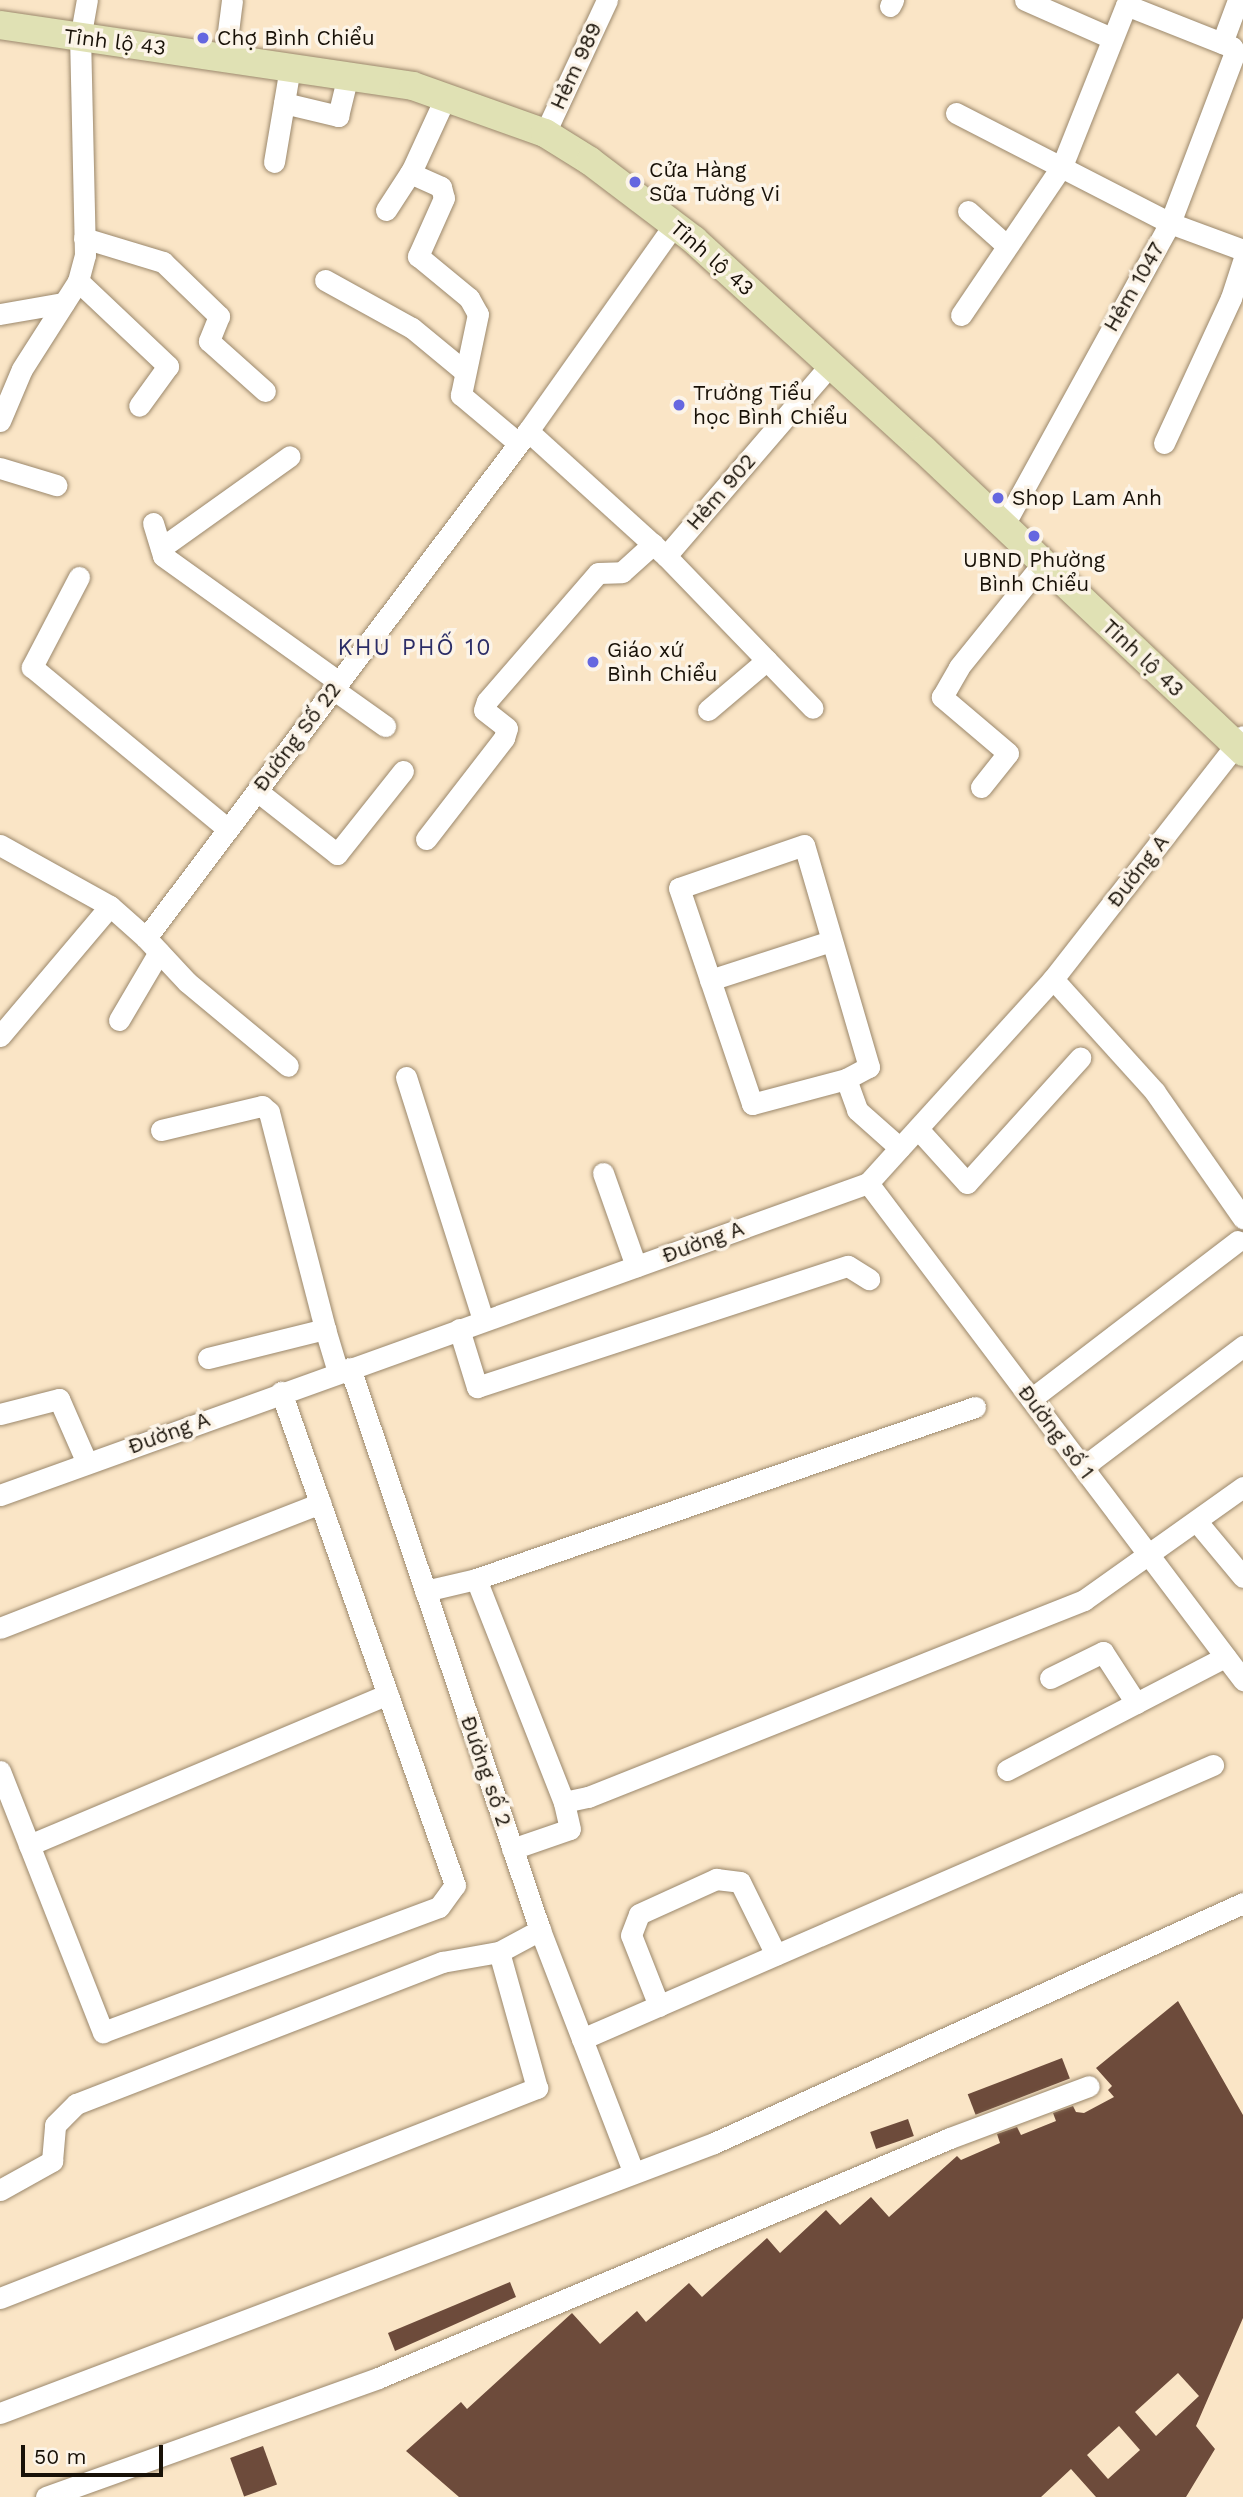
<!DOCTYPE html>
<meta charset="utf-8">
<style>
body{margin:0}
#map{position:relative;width:1243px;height:2497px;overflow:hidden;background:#fae5c6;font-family:"Work Sans",sans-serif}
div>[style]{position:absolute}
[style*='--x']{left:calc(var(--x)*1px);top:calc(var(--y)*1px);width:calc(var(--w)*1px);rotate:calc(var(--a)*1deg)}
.building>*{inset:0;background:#6d4b3b;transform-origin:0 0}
.roads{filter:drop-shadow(0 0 2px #9b886c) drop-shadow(0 0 2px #9b886c)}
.minor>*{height:21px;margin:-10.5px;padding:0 10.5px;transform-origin:10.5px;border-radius:10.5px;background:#fff}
.major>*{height:28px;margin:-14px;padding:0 14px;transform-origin:14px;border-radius:14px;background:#e0e1b4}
.dots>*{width:19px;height:19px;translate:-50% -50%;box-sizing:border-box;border:4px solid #fcf4e8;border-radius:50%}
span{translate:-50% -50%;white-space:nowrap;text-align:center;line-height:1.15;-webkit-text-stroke:7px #fcf4e8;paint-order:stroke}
.poi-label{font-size:21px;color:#181107}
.left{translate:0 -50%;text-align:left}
.street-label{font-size:21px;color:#181107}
.neighbourhood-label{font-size:23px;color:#2b2d67;letter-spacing:2px}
.scale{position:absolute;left:21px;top:2445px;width:142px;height:32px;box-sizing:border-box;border:4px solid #181107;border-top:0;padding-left:9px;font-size:21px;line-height:24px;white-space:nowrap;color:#181107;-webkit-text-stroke:5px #fcf4e8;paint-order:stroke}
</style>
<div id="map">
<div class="building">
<i style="clip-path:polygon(evenodd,1178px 2001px,1243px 2115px,1243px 2318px,1196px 2426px,1215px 2449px,1186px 2497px,1096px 2497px,1071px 2469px,1041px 2497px,459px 2497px,406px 2451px,461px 2402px,467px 2409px,572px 2313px,600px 2344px,637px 2311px,646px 2322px,689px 2283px,702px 2297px,767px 2238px,780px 2253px,826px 2210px,840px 2225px,871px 2197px,889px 2217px,957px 2156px,961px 2160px,1000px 2143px,997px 2134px,1017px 2127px,1021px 2135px,1056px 2121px,1053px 2113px,1073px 2106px,1076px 2112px,1084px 2113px,1114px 2097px,1108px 2090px,1112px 2086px,1096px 2068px,1178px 2001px,1178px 2373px,1199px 2396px,1156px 2436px,1135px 2412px,1178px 2373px,1178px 2001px,1119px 2426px,1140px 2450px,1108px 2479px,1087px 2455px,1119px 2426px)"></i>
<i style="left:1062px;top:2058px;width:22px;height:101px;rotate:69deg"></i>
<i style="left:908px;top:2119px;width:18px;height:40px;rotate:71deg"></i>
<i style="clip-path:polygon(510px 2282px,516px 2297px,395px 2351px,388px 2333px)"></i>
<i style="left:263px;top:2446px;width:41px;height:35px;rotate:70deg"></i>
</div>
<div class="roads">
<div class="minor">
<i style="--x:1025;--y:0;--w:94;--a:23.8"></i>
<i style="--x:890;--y:6;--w:7;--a:-63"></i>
<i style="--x:1222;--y:43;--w:46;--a:-69.6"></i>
<i style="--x:225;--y:55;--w:55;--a:-82.7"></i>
<i style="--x:284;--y:103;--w:56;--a:13.5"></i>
<i style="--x:338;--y:116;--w:42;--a:-76.3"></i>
<i style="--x:956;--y:113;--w:241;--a:27.2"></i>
<i style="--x:1170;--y:223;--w:78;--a:20.3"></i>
<i style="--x:545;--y:133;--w:147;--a:-65"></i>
<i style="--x:274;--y:162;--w:96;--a:-80.4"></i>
<i style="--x:410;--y:173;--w:34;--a:24"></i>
<i style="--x:441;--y:187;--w:11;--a:75"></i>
<i style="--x:444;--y:198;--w:64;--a:114.1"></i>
<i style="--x:418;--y:256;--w:66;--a:39.5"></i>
<i style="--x:469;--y:298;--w:18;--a:61"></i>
<i style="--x:478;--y:314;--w:83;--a:101.9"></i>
<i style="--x:461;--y:395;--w:75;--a:40.1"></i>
<i style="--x:386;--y:210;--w:48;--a:-57"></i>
<i style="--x:412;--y:170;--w:81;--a:-65.3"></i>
<i style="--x:968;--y:211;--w:51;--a:41.8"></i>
<i style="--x:84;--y:238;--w:83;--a:16.9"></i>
<i style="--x:163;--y:262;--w:78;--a:44"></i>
<i style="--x:219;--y:316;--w:27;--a:112"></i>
<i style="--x:209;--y:341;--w:75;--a:41.8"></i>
<i style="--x:325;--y:280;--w:99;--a:28.9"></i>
<i style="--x:412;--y:328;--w:67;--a:39.6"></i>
<i style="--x:78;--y:281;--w:124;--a:43.4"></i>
<i style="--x:168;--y:366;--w:49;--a:125.9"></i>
<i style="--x:0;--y:314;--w:65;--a:-9.8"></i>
<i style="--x:961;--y:315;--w:180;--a:-55.9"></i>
<i style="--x:1062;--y:166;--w:173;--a:-68.3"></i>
<i style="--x:1126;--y:5;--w:114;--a:21.6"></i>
<i style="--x:1232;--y:47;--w:6;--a:59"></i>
<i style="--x:1235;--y:52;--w:183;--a:110.8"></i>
<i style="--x:1170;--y:223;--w:348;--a:118.8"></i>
<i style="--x:0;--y:421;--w:56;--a:-67.1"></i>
<i style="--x:22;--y:369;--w:104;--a:-57.5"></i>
<i style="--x:78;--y:281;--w:27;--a:-75"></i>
<i style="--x:85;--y:255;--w:216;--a:-91.3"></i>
<i style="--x:80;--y:39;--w:40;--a:-80"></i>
<i style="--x:528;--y:431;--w:186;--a:42.2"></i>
<i style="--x:666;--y:556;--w:211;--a:46"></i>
<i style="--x:1164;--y:443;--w:160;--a:-65.2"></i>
<i style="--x:1231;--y:298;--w:39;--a:-72"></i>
<i style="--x:0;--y:468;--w:59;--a:16.9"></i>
<i style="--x:153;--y:523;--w:34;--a:73"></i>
<i style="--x:163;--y:556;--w:216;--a:35.6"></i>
<i style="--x:161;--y:548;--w:158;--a:-35.5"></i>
<i style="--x:666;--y:556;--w:253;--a:-49.3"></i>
<i style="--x:79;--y:577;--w:102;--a:117.6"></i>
<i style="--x:32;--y:667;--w:254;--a:39.6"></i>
<i style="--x:333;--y:689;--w:64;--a:35.4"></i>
<i style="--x:708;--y:710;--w:77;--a:-40.3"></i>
<i style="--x:981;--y:787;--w:43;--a:-51.5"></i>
<i style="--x:1008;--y:753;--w:87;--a:-139.7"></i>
<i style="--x:942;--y:697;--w:34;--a:-60"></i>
<i style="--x:959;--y:667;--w:132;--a:-51.1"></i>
<i style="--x:257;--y:791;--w:102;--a:38.2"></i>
<i style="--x:337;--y:854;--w:106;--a:-51.5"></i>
<i style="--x:426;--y:839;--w:128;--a:-52.3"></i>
<i style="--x:504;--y:738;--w:10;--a:-73"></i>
<i style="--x:507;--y:728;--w:29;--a:-142"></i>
<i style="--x:484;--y:710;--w:9;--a:-72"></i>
<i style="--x:487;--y:701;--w:169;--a:-49.1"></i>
<i style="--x:598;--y:573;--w:24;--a:-2"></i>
<i style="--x:622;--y:572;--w:42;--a:-42.1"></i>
<i style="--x:0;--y:845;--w:126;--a:29"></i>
<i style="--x:110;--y:906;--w:48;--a:41.6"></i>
<i style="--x:146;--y:938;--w:635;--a:-53"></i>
<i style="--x:528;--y:431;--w:252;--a:-54.7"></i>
<i style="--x:146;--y:938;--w:60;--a:47"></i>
<i style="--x:187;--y:982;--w:131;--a:39.7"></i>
<i style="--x:1053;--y:979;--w:152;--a:47.9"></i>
<i style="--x:1155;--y:1092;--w:154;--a:55.1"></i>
<i style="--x:710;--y:980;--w:127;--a:-17.9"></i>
<i style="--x:119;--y:1020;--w:79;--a:-59.5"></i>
<i style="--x:0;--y:1036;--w:170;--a:-49.8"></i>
<i style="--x:406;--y:1077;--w:255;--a:72.4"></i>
<i style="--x:846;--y:1079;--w:26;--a:-28"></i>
<i style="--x:869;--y:1067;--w:231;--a:-106.3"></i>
<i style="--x:804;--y:845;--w:132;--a:161"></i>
<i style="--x:679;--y:888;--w:228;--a:71.3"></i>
<i style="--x:752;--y:1104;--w:97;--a:-14.9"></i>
<i style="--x:846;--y:1079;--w:33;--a:70"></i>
<i style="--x:857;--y:1110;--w:57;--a:41.5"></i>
<i style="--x:918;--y:1129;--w:73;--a:47.8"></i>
<i style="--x:967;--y:1183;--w:169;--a:-47.9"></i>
<i style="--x:161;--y:1130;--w:104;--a:-13.4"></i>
<i style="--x:262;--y:1106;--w:9;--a:41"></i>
<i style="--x:269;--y:1112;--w:224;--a:75.5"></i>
<i style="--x:603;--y:1173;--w:99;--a:70.5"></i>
<i style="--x:868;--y:1183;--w:623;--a:52.96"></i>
<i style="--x:459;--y:1329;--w:61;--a:72.8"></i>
<i style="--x:477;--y:1387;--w:390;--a:-18.1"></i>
<i style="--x:848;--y:1266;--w:25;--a:32"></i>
<i style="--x:208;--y:1358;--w:121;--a:-13.9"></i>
<i style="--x:325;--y:1329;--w:45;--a:73.2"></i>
<i style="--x:350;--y:1368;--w:593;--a:71.32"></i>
<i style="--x:540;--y:1930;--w:258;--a:68.9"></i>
<i style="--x:1031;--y:1399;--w:260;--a:-37.4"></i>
<i style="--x:975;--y:1407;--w:528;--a:160.98"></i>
<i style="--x:476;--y:1579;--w:240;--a:68.5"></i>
<i style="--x:564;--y:1802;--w:25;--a:-12"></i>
<i style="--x:588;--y:1797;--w:534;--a:-21.66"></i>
<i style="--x:1084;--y:1600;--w:195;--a:-35.4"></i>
<i style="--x:0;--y:1414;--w:61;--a:-14.3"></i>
<i style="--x:59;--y:1399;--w:70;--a:66.4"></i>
<i style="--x:1083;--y:1467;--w:201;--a:-37.1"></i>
<i style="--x:0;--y:1495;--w:922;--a:-19.77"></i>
<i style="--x:868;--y:1183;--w:275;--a:-47.8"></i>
<i style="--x:1053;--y:979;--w:308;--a:-52"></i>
<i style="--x:1198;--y:1523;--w:70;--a:50.2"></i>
<i style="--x:425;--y:1591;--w:52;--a:-13.2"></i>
<i style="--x:0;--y:1628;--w:344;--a:-21.3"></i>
<i style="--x:1050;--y:1678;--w:59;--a:-26.1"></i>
<i style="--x:1103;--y:1652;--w:61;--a:57.1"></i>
<i style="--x:1007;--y:1770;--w:246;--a:-27.4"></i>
<i style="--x:0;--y:1771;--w:281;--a:68.5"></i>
<i style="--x:103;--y:2032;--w:358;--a:-20.4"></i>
<i style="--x:439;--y:1907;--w:27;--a:-54"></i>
<i style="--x:455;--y:1885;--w:523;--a:-109.44"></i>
<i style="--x:29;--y:1845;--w:389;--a:-22.8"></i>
<i style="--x:512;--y:1849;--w:61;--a:-19"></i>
<i style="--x:570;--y:1829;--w:28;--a:-103"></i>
<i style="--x:659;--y:2006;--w:76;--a:-111.5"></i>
<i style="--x:631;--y:1935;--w:22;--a:-69"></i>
<i style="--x:639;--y:1914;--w:85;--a:-24.4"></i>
<i style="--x:716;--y:1879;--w:24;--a:7"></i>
<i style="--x:740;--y:1882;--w:81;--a:63.7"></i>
<i style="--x:582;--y:2039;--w:688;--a:-23.47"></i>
<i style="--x:0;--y:2190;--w:60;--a:-29.1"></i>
<i style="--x:52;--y:2161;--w:36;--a:-85"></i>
<i style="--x:55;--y:2125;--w:30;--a:-45"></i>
<i style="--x:76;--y:2104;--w:393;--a:-21.2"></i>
<i style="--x:442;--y:1962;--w:58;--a:-10"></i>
<i style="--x:0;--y:2298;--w:577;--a:-21.36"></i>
<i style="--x:537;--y:2088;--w:141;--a:-105.6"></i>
<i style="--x:499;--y:1952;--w:47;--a:-28.2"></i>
<i style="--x:0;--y:2413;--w:763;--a:-20.71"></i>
<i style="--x:714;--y:2143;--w:581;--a:-24.4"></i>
<i style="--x:46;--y:2497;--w:353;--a:-19.7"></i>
<i style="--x:378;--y:2378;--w:620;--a:-22.76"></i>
<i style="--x:950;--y:2138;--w:148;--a:-20.5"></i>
</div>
<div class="major">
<i style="--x:0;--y:25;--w:417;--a:8.4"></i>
<i style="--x:413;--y:86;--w:140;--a:19.6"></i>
<i style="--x:545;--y:133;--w:53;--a:31.9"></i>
<i style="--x:590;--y:161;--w:131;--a:37.2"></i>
<i style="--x:694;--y:240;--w:310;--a:42.4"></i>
<i style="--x:923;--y:449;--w:441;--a:43.4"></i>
</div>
</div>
<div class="dots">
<i style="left:203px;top:38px;background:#6567e0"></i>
<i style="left:635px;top:182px;background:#6567e0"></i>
<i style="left:679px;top:405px;background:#6567e0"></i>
<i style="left:998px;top:498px;background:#6567e0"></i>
<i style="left:1034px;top:536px;background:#6567e0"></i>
<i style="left:593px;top:662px;background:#6567e0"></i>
</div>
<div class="poi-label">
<span class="left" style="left:217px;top:38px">Chợ Bình Chiểu</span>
<span class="left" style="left:649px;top:182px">Cửa Hàng<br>Sữa Tường Vi</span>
<span class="left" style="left:693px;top:405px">Trường Tiểu<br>học Bình Chiểu</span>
<span class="left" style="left:1012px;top:498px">Shop Lam Anh</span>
<span style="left:1034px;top:572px">UBND Phường<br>Bình Chiểu</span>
<span class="left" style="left:607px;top:662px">Giáo xứ<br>Bình Chiểu</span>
</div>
<div class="street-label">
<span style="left:115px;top:42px;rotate:7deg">Tỉnh lộ 43</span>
<span style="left:576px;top:66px;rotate:-65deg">Hẻm 989</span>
<span style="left:712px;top:258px;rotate:41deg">Tỉnh lộ 43</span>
<span style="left:1134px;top:287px;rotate:-60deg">Hẻm 1047</span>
<span style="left:721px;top:492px;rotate:-49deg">Hẻm 902</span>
<span style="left:1143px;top:658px;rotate:43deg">Tỉnh lộ 43</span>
<span style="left:297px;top:737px;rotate:-53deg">Đường Số 22</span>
<span style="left:1138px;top:871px;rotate:-52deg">Đường A</span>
<span style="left:703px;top:1242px;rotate:-20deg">Đường A</span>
<span style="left:1056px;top:1432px;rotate:53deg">Đường số 1</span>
<span style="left:169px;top:1433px;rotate:-20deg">Đường A</span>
<span style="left:486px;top:1771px;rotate:71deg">Đường số 2</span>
</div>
<div class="neighbourhood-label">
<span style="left:415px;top:648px">KHU PHỐ 10</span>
</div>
<div class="scale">50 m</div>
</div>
